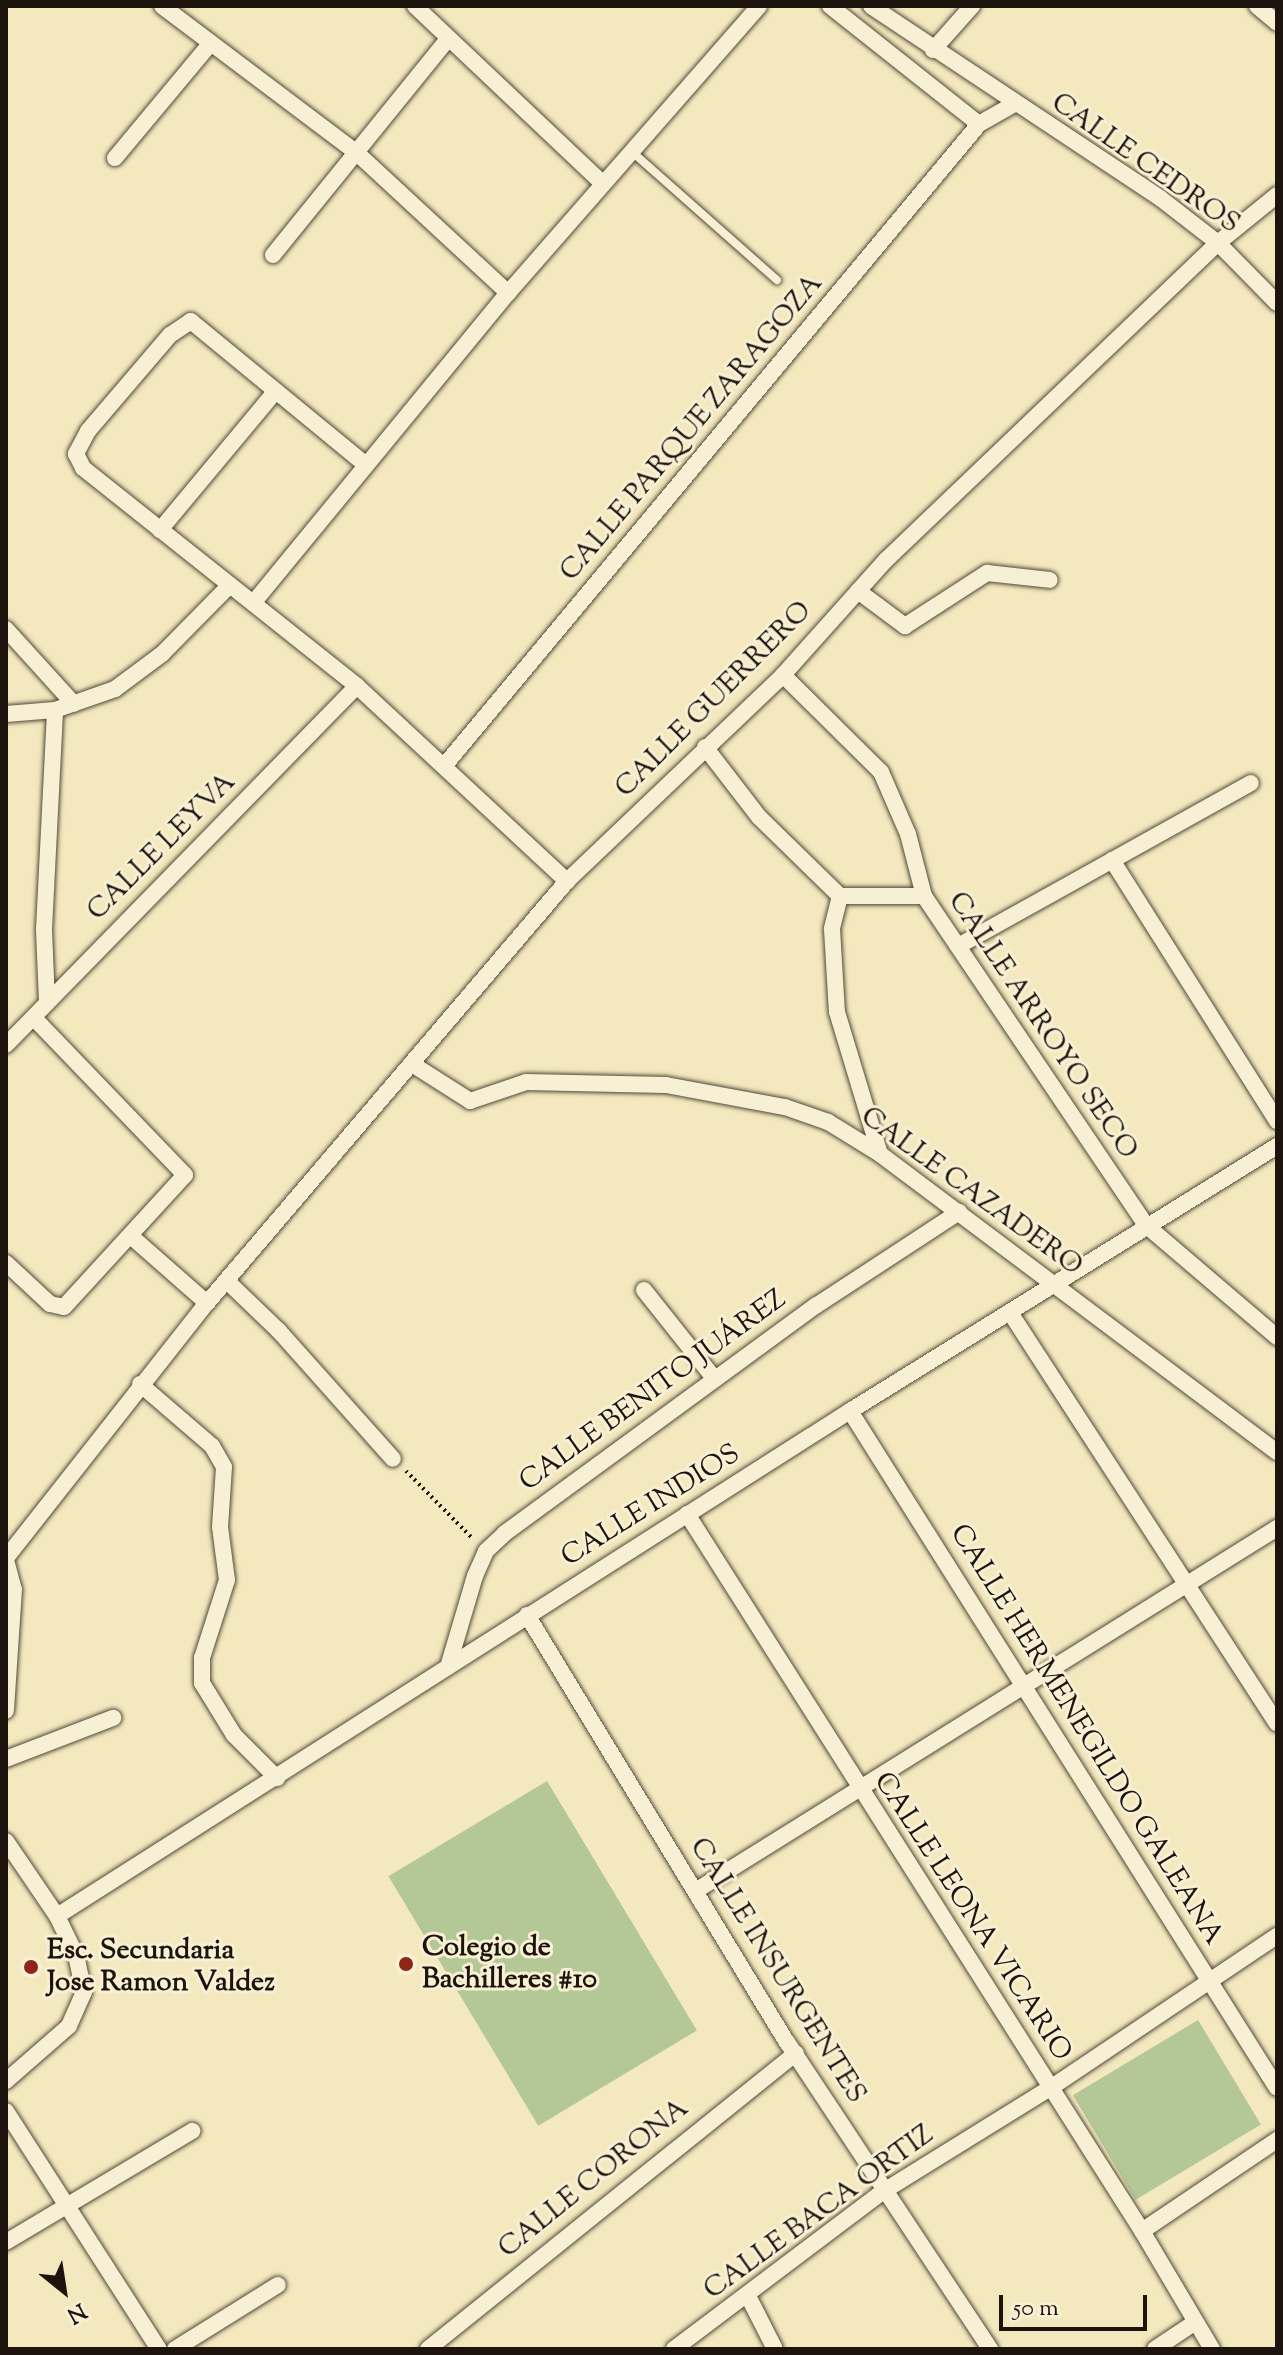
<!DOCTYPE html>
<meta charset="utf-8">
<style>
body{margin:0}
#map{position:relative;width:1283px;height:2355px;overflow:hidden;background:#f3e8be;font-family:"Sorts Mill Goudy",serif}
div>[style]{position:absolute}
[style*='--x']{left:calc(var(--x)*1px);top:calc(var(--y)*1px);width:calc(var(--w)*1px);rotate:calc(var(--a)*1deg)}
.green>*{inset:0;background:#b4c796;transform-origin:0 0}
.path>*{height:4px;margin-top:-2px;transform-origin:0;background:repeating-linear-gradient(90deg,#1d150d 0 2px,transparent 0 6px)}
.roads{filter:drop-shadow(0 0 2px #524a39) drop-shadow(0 0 2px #524a39)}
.lane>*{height:8px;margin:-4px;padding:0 4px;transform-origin:4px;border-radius:4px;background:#f7f0d5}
.street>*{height:16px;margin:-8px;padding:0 8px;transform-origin:8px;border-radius:8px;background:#f7f0d5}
.dots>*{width:22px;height:22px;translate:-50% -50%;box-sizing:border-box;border:4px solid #f7f0d5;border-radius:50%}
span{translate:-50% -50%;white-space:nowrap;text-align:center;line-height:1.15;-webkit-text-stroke:6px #f7f0d5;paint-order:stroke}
.street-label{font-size:28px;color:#1d150d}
.poi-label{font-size:28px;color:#1d150d;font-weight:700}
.left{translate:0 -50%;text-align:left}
.frame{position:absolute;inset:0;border:8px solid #1d150d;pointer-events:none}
.north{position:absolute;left:24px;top:2251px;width:80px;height:80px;-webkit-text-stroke:6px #f7f0d5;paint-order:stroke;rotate:150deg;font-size:22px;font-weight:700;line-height:32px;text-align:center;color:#1d150d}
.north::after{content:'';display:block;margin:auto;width:28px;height:36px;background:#1d150d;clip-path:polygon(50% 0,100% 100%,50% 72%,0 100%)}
.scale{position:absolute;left:999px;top:2295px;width:148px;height:36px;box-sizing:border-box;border:4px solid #1d150d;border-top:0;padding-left:10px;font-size:24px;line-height:28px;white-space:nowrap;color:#1d150d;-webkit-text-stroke:6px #f7f0d5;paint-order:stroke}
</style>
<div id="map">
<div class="green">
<i style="left:547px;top:1781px;width:291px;height:185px;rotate:59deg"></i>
<i style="left:1198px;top:2020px;width:122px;height:146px;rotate:59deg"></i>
</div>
<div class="path">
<i style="--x:406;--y:1471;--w:95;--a:45.4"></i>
</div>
<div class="roads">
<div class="lane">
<i style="--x:631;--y:151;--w:195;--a:41.5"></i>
</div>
<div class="street">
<i style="--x:162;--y:6;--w:244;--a:37"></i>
<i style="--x:357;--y:153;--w:206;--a:42.8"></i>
<i style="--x:415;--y:6;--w:257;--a:43.4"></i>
<i style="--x:830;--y:6;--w:190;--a:38.4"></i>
<i style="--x:979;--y:124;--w:40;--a:-29.7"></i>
<i style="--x:871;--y:6;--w:347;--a:33.6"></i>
<i style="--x:1160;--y:198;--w:73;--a:37.8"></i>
<i style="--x:1218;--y:243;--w:84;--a:45.5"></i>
<i style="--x:1257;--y:6;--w:26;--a:40"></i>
<i style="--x:933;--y:50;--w:59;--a:-48.4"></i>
<i style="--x:115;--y:158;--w:147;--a:-50.2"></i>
<i style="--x:273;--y:255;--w:277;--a:-51"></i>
<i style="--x:366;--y:465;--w:227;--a:-140.6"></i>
<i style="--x:191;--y:321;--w:25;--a:146"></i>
<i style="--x:170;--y:335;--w:126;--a:130.5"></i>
<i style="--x:88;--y:431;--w:26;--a:118"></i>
<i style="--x:76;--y:454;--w:16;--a:63"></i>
<i style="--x:83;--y:468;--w:350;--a:38.5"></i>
<i style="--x:357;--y:686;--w:287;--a:42.9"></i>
<i style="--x:160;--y:530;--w:178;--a:-50.2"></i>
<i style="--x:858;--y:591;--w:59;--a:36.7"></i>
<i style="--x:905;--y:626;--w:98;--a:-32.9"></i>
<i style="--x:987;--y:573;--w:63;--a:6.3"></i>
<i style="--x:254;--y:602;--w:400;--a:-50.6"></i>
<i style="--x:508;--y:293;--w:381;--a:-48.8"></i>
<i style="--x:6;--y:629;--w:101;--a:47.8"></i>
<i style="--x:783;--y:675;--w:138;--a:44.7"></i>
<i style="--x:881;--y:772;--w:68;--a:66.5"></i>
<i style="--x:908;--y:834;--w:64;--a:75.5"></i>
<i style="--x:924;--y:896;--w:398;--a:56"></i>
<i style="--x:1147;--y:1226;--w:171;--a:40.5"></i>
<i style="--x:6;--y:714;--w:49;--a:-4.7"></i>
<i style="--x:55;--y:710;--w:64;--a:-19.3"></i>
<i style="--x:115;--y:689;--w:59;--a:-36.7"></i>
<i style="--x:162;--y:654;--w:97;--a:-45.4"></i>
<i style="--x:705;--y:747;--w:88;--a:52.4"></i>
<i style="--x:759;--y:817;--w:113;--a:44.3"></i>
<i style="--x:840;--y:896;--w:34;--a:104"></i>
<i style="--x:832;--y:929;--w:83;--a:86.6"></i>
<i style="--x:837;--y:1012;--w:148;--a:73.2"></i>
<i style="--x:445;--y:765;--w:834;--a:-50.2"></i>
<i style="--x:1112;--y:860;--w:309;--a:57.7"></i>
<i style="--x:840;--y:896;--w:84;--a:0"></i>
<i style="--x:958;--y:946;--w:335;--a:-29.1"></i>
<i style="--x:47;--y:1002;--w:73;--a:-92.4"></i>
<i style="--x:44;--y:929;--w:219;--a:-87.1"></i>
<i style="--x:6;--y:1045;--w:502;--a:-45.65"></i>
<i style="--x:412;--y:1064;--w:69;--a:32.5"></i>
<i style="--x:470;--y:1101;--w:59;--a:-18.7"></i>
<i style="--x:526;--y:1082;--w:140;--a:1.2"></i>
<i style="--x:666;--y:1085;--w:121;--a:10.5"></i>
<i style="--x:785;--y:1107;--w:46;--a:19.2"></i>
<i style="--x:828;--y:1122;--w:61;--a:31.6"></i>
<i style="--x:880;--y:1154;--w:496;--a:36.9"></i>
<i style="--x:133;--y:1238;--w:98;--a:41.3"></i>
<i style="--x:6;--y:1263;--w:60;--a:43"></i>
<i style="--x:50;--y:1304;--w:14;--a:12"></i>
<i style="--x:64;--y:1307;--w:179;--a:-47.5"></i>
<i style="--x:185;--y:1175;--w:218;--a:-133.9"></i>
<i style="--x:227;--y:1281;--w:72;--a:43.9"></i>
<i style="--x:279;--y:1331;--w:171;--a:48.3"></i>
<i style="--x:644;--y:1290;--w:112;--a:51.5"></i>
<i style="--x:1011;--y:1314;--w:488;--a:57"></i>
<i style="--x:140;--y:1384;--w:95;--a:40.7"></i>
<i style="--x:212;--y:1446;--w:24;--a:60"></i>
<i style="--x:224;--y:1467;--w:60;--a:93.8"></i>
<i style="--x:220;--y:1527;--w:53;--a:82.5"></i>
<i style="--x:227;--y:1580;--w:82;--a:107.8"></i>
<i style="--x:202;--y:1658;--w:25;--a:90"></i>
<i style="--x:202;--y:1683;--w:61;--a:58.4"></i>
<i style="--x:234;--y:1735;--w:61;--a:45"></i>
<i style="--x:850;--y:1411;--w:800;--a:57.76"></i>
<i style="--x:687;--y:1514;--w:849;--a:57.6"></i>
<i style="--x:1142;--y:2231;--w:137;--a:59.3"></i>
<i style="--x:6;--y:1558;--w:325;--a:-51.8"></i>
<i style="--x:207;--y:1303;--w:555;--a:-49.53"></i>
<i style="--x:567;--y:881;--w:298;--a:-43.6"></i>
<i style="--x:783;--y:675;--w:154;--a:-48.2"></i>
<i style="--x:886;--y:560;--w:459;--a:-43.7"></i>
<i style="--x:1218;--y:243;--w:76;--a:-39.1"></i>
<i style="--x:6;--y:1560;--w:30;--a:75"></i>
<i style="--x:14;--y:1589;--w:122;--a:93.8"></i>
<i style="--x:527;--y:1615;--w:500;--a:58.7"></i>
<i style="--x:787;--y:2042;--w:368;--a:56.5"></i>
<i style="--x:448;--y:1667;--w:95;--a:-73.5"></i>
<i style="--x:475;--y:1576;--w:27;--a:-66"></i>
<i style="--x:486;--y:1551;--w:26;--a:-43"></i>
<i style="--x:505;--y:1533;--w:386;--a:-36.2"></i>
<i style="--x:817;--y:1305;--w:170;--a:-33.2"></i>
<i style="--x:6;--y:1759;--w:115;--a:-21"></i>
<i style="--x:6;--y:1841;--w:91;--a:55.8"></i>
<i style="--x:57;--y:1916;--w:43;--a:64"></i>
<i style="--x:76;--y:1955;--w:38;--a:78"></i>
<i style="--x:84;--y:1992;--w:37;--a:114"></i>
<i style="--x:69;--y:2026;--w:84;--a:138.9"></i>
<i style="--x:697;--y:1890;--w:684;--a:-31.97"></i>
<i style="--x:57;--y:1916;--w:940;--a:-32.49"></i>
<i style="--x:850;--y:1411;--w:503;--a:-31.82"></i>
<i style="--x:6;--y:2111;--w:283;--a:57.3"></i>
<i style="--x:1142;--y:2231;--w:163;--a:-34"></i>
<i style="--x:6;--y:2242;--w:217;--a:-30.8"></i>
<i style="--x:748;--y:2296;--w:59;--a:63"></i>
<i style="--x:175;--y:2349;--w:121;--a:-31.9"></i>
<i style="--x:428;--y:2349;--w:472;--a:-38.8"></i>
<i style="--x:674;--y:2349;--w:263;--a:-37"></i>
<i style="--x:884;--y:2191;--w:198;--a:-31.8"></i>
<i style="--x:1052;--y:2087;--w:271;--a:-33.9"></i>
<i style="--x:1155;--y:2349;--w:47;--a:-33.7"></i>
</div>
</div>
<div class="dots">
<i style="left:406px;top:1964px;background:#8f2418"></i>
<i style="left:31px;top:1967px;background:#8f2418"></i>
</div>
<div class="street-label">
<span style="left:1145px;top:164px;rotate:35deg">CALLE CEDROS</span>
<span style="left:692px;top:428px;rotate:-50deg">CALLE PARQUE ZARAGOZA</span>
<span style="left:714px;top:700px;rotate:-45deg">CALLE GUERRERO</span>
<span style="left:162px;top:847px;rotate:-45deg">CALLE LEYVA</span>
<span style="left:1042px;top:1026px;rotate:56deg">CALLE ARROYO SECO</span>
<span style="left:971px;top:1192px;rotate:36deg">CALLE CAZADERO</span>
<span style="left:653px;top:1391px;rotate:-36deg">CALLE BENITO JUÁREZ</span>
<span style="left:651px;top:1506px;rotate:-32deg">CALLE INDIOS</span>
<span style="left:1086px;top:1735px;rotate:58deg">CALLE HERMENEGILDO GALEANA</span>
<span style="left:972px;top:1917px;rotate:57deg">CALLE LEONA VICARIO</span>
<span style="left:777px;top:1971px;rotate:58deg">CALLE INSURGENTES</span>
<span style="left:594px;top:2179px;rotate:-39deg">CALLE CORONA</span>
<span style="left:819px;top:2213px;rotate:-36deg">CALLE BACA ORTIZ</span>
</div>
<div class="poi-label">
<span class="left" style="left:422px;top:1964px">Colegio de<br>Bachilleres #10</span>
<span class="left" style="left:47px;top:1967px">Esc. Secundaria<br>Jose Ramon Valdez</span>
</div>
<div class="frame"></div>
<div class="north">N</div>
<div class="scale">50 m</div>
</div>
